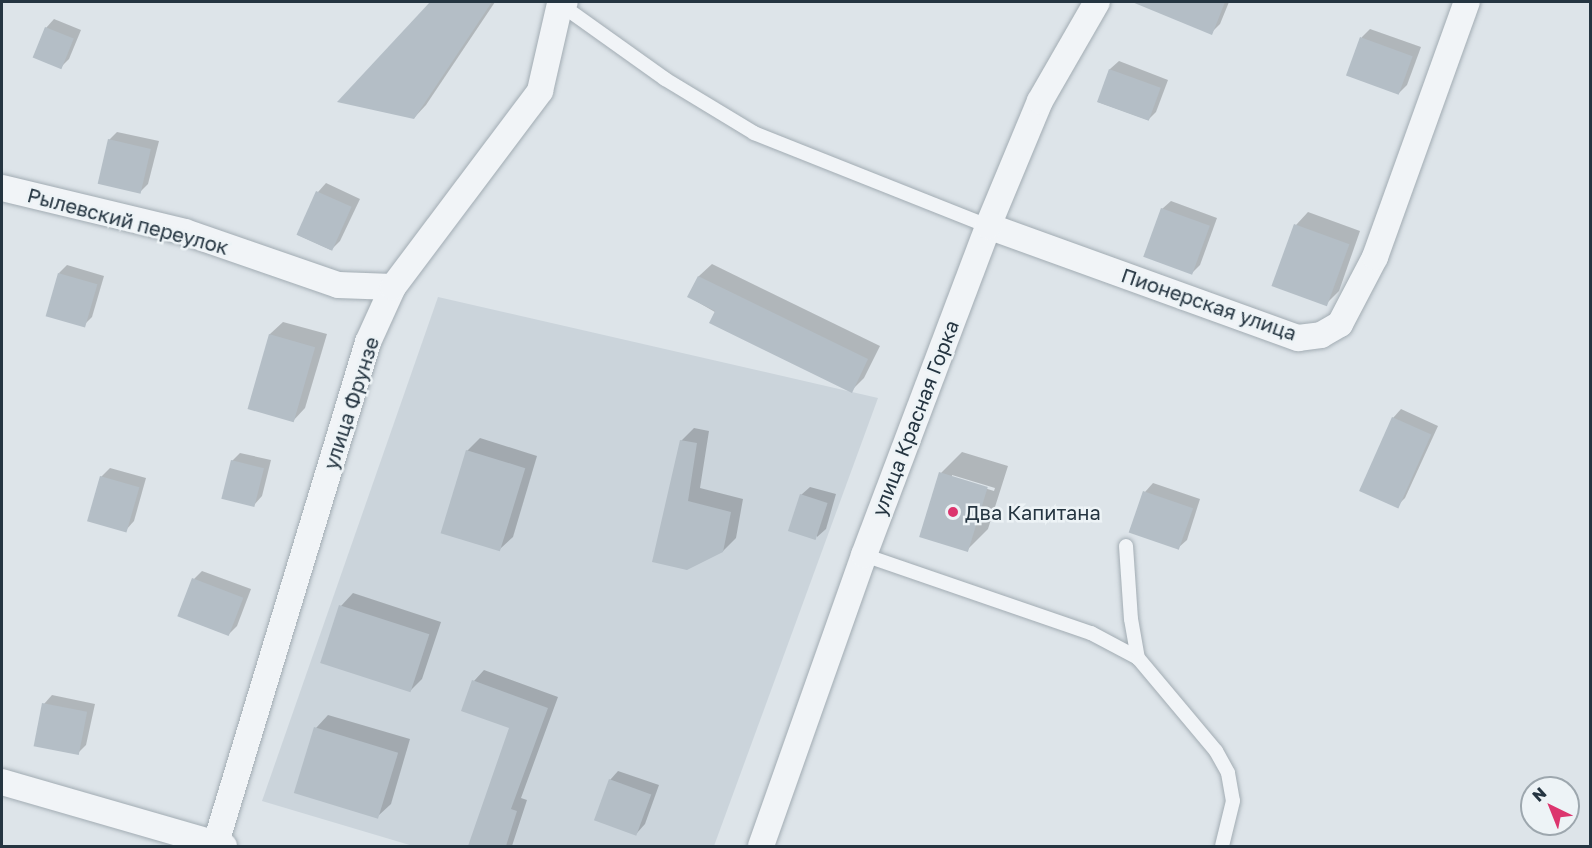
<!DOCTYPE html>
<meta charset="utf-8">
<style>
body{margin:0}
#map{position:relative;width:1592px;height:848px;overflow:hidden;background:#dde4e9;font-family:"Golos Text",sans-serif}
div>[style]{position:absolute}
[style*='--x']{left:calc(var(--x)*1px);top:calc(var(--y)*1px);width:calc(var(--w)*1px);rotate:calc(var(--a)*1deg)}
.built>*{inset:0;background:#cbd4db}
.shadow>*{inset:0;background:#0003}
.building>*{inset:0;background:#b4bec6;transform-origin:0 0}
.roads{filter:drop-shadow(0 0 2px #a2acb3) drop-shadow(0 0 2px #a2acb3)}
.service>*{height:14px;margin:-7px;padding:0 7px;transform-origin:7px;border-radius:7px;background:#f1f4f7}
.minor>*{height:26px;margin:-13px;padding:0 13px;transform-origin:13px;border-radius:13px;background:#f1f4f7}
.dots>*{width:16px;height:16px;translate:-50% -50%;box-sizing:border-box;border:3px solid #edf3f6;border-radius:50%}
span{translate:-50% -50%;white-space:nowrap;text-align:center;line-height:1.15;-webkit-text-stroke:5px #edf3f6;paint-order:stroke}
.street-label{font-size:20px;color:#253541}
.poi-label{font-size:20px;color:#253541}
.left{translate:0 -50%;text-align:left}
.frame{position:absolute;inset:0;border:3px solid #253541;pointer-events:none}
.north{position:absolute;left:1520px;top:776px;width:60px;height:60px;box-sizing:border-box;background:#edf3f6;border:2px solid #9da7ae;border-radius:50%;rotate:317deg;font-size:16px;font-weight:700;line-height:24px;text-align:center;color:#253541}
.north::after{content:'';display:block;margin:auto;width:21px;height:27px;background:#dc356e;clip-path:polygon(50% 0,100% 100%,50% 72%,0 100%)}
</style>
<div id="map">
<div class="built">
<i style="clip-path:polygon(438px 297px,878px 398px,714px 846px,413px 846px,262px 801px)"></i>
</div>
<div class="shadow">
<i style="clip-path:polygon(432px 2px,495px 2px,426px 105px,414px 118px,340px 101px)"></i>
<i style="clip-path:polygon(1167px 2px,1229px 2px,1220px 24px,1211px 33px,1162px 13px)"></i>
<i style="clip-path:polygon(54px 19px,81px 30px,69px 59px,61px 67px,46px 28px)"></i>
<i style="clip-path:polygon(1370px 29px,1421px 47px,1407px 85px,1399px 93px,1348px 75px,1362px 37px)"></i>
<i style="clip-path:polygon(1119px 61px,1168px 80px,1156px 112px,1148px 120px,1098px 102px,1110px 69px)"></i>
<i style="clip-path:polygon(117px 132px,159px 141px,148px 184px,140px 192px,109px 140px)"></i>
<i style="clip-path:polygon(326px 183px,360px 199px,340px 241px,331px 250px,298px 235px,318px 192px)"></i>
<i style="clip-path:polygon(1171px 201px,1217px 218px,1200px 265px,1192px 273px,1162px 209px)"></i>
<i style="clip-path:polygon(1308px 212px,1360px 231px,1339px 291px,1326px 304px,1296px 225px)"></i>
<i style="clip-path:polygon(712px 264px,880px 346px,864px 378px,851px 391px,689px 297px,699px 276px)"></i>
<i style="clip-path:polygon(67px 265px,104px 276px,92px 317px,83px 326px,59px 273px)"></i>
<i style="clip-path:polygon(283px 322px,327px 334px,305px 408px,293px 421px,249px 408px,270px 334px)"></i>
<i style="clip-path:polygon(1401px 409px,1438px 426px,1405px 498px,1397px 506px,1393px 418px)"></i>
<i style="clip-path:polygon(694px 428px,709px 431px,700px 488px,743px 499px,736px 538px,723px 551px,687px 568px,681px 441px)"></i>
<i style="clip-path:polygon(480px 438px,537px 456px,513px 537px,500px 549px,467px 451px)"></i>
<i style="clip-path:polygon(evenodd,962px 452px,1008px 466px,988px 529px,967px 550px,941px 473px,962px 452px,952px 475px,995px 488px,994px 491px,952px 478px,952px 475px)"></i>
<i style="clip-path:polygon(240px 453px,271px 460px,262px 496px,254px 505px,232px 461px)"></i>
<i style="clip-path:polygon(110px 468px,146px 478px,134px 521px,126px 530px,101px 477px)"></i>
<i style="clip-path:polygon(1153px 483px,1200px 499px,1187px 540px,1178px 548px,1145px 492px)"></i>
<i style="clip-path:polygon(810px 487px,836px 494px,826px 529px,817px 537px,801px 495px)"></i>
<i style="clip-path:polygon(202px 571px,251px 589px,237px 626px,228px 635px,194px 579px)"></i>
<i style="clip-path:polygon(353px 593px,441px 622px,422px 679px,410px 691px,322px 662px,341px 606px)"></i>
<i style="clip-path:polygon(484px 670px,558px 697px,521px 798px,527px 800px,512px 846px,471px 846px,510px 728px,474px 681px)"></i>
<i style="clip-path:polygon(52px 695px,95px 704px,86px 745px,78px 753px,44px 704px)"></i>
<i style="clip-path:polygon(328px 715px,410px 739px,391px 804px,378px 816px,316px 728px)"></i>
<i style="clip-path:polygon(618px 771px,659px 785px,645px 824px,637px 833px,610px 780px)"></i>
</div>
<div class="building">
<i style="clip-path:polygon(430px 2px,492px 2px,414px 119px,337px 102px)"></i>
<i style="clip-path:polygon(1132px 2px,1225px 2px,1212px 35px)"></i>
<i style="left:45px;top:27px;width:31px;height:33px;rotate:22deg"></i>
<i style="left:1360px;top:37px;width:56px;height:41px;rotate:20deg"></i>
<i style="left:1109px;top:69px;width:55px;height:35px;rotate:20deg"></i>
<i style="left:108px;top:139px;width:44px;height:46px;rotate:13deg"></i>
<i style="left:316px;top:191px;width:39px;height:48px;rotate:24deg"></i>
<i style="left:1161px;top:208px;width:52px;height:52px;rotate:20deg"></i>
<i style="left:1294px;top:224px;width:59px;height:66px;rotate:20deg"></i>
<i style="left:58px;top:273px;width:41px;height:45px;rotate:16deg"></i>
<i style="clip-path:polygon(698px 276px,868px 359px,852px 393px,709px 323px,715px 311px,687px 297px)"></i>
<i style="left:269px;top:334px;width:48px;height:78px;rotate:16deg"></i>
<i style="left:1392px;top:417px;width:43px;height:81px;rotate:24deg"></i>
<i style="clip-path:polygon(680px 440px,697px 443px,688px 501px,731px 512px,723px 552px,687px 570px,652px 562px)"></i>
<i style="left:466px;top:450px;width:62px;height:87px;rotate:17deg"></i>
<i style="left:231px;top:460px;width:34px;height:40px;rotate:14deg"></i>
<i style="left:939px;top:472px;width:51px;height:68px;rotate:17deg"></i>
<i style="left:100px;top:476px;width:41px;height:47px;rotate:16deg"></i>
<i style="left:1143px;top:491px;width:53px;height:44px;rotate:19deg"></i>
<i style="left:800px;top:494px;width:29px;height:39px;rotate:18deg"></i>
<i style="left:192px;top:578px;width:55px;height:41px;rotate:21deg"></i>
<i style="left:339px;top:605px;width:95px;height:61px;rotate:18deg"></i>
<i style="clip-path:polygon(472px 680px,548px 708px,511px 809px,517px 811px,506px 846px,468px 846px,509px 728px,461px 711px)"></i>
<i style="left:42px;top:703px;width:46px;height:44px;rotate:11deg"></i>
<i style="left:314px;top:727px;width:88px;height:69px;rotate:17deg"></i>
<i style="left:609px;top:779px;width:45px;height:44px;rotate:20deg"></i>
</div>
<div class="roads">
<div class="service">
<i style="--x:560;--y:4;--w:129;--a:35.5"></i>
<i style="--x:665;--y:79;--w:104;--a:31.2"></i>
<i style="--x:754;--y:133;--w:252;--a:21.7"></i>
<i style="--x:1126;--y:546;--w:73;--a:86.1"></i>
<i style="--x:1131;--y:619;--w:40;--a:80"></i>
<i style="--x:864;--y:555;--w:240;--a:19"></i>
<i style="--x:1091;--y:633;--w:53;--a:28"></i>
<i style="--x:1138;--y:658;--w:121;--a:50"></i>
<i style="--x:1216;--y:751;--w:25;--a:61"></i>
<i style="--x:1228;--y:773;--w:28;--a:80"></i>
<i style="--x:1233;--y:801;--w:46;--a:103.7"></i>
</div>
<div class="minor">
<i style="--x:2;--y:188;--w:188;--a:13.5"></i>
<i style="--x:185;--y:232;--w:162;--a:19.1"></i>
<i style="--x:338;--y:285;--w:55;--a:2.1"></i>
<i style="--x:988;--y:226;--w:330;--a:19.9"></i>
<i style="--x:1298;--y:338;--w:23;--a:-7"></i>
<i style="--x:1321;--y:335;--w:22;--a:-30"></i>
<i style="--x:1340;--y:324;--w:76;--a:-62.4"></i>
<i style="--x:1375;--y:257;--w:271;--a:-70.2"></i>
<i style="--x:2;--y:782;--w:231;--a:16.1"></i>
<i style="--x:215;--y:846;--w:527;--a:-73.11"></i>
<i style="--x:368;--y:342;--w:60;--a:-65.6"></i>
<i style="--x:393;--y:287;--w:245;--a:-53.1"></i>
<i style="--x:540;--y:91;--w:89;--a:-77.1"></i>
<i style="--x:560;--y:4;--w:5;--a:-22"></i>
<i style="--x:761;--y:846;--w:309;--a:-70.5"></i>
<i style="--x:864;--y:555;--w:352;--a:-69.3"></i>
<i style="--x:988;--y:226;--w:135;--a:-67.4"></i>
<i style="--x:1040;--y:101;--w:114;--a:-60.1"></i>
</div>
</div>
<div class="dots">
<i style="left:953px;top:512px;background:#dc356e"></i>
</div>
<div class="street-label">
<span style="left:128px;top:221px;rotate:15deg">Рылевский переулок</span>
<span style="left:1209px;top:304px;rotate:19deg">Пионерская улица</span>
<span style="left:351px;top:403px;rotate:-72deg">улица Фрунзе</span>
<span style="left:915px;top:418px;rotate:-69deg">улица Красная Горка</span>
</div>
<div class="poi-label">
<span class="left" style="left:965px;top:512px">Два Капитана</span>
</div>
<div class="frame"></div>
<div class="north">N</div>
</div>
